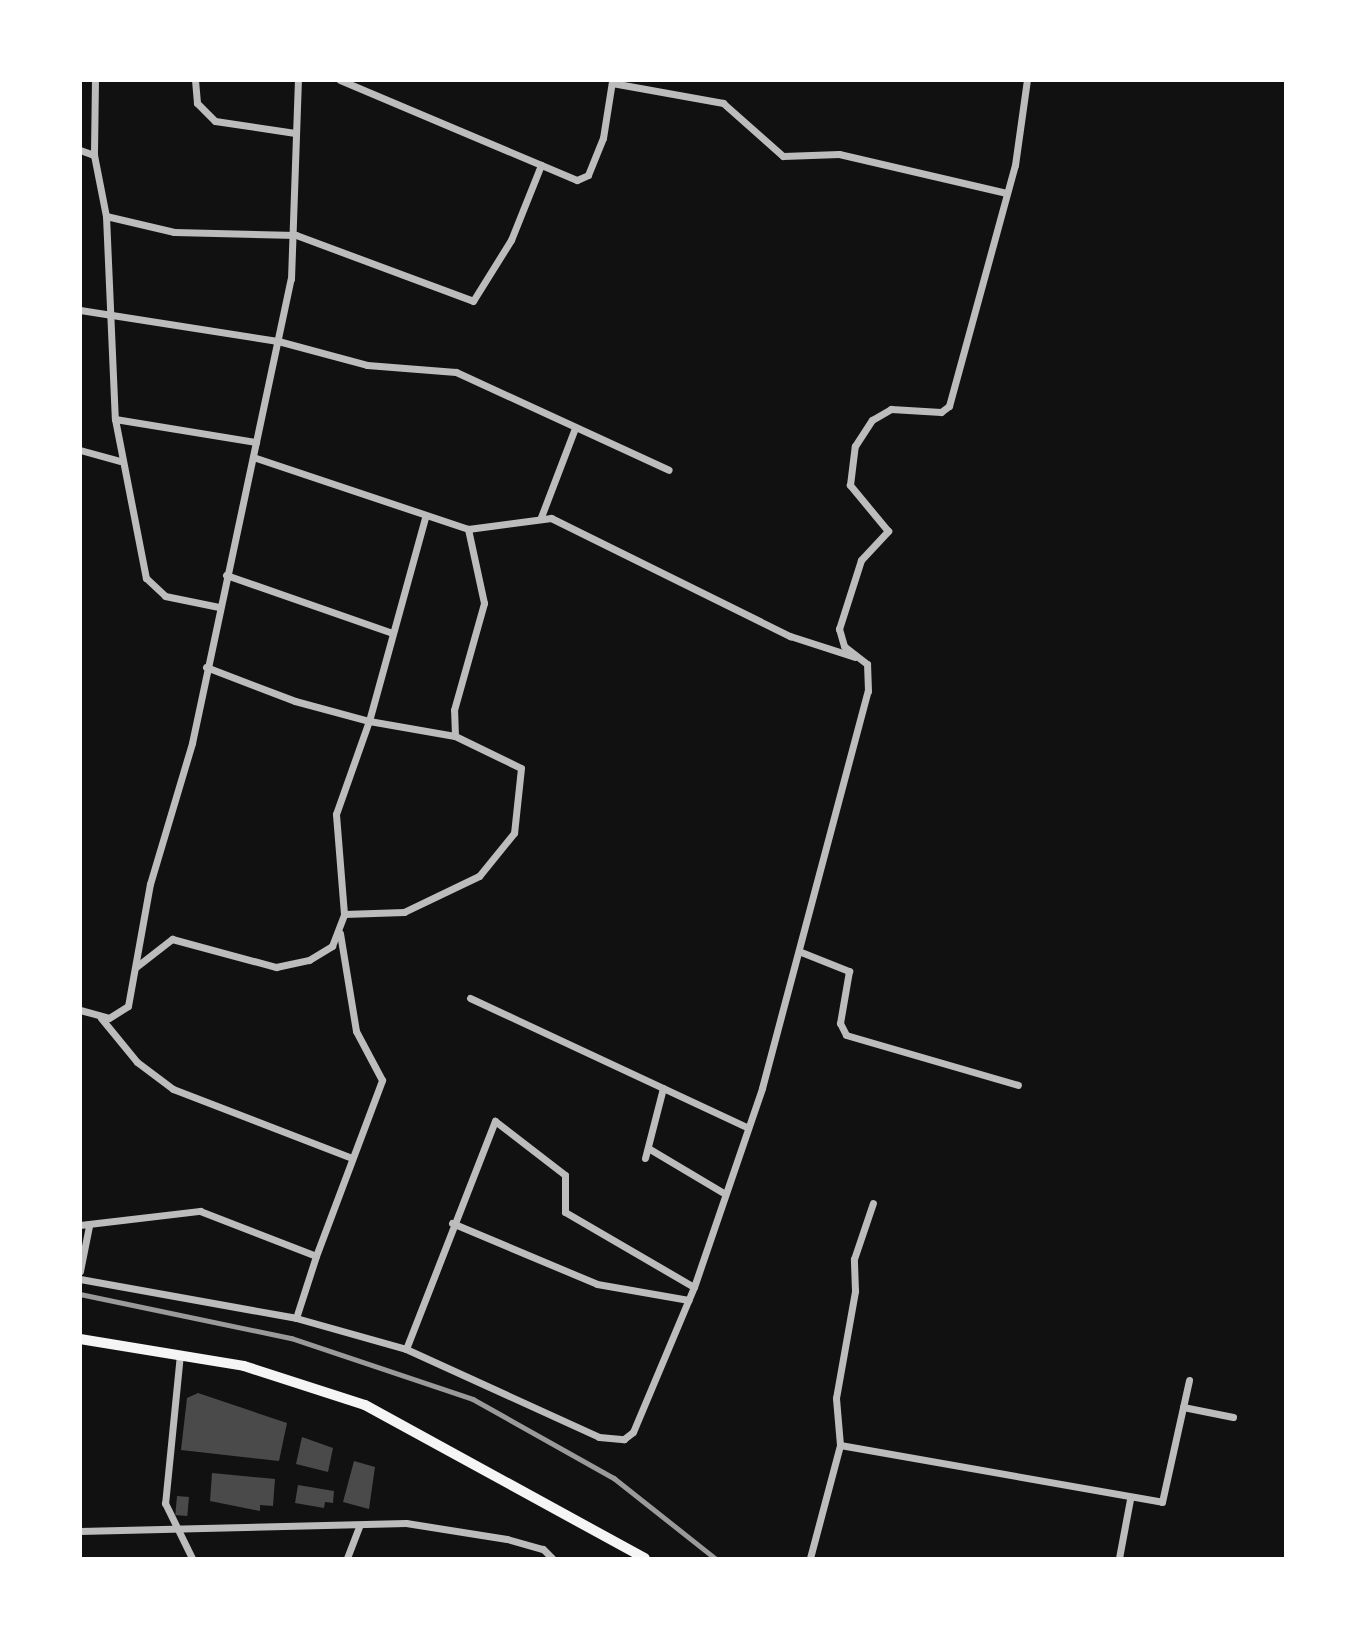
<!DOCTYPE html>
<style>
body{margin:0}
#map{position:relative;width:1366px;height:1639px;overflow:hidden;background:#111;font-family:Inter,sans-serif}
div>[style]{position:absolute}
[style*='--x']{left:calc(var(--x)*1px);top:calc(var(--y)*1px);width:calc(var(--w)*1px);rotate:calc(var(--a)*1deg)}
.building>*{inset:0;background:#4a4a4a;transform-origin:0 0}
.minor>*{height:7px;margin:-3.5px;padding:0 3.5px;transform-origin:3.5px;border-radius:3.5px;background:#bcbcbc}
.secondary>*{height:10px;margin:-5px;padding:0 5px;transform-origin:5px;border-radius:5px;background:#f5f5f5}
.rail>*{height:4.5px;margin:-2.25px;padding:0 2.25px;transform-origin:2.25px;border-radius:2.25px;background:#9a9a9a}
span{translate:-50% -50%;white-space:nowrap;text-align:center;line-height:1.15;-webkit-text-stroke:7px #fff;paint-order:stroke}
.frame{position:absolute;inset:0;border:82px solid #fff;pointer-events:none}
</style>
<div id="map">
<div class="building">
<i style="clip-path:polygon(198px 1393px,287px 1423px,279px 1461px,181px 1450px,187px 1398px)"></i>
<i style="clip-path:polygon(302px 1437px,333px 1448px,328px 1472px,296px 1464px)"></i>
<i style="clip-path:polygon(354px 1461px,375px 1467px,369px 1509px,343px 1502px)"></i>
<i style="clip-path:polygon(212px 1473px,275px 1479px,273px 1506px,260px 1505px,260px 1511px,210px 1501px)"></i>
<i style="clip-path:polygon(298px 1485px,334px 1491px,333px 1503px,325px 1502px,324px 1508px,295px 1503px)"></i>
<i style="left:177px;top:1496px;width:12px;height:19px;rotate:5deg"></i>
</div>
<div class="minor">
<i style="--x:95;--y:80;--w:75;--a:90.8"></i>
<i style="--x:94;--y:155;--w:62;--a:78.9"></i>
<i style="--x:106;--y:216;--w:203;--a:87.5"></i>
<i style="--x:115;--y:419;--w:162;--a:79"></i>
<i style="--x:146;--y:578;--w:26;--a:43"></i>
<i style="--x:165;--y:596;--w:55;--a:11.5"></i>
<i style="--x:195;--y:80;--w:23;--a:85"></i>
<i style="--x:197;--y:103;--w:25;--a:45"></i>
<i style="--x:215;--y:121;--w:81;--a:8.5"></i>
<i style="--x:340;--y:80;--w:257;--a:22.9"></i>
<i style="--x:577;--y:180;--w:12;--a:-24"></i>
<i style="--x:588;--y:175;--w:40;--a:-68"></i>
<i style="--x:603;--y:138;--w:58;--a:-81"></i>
<i style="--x:612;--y:83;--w:113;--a:10.2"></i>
<i style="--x:723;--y:103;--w:80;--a:41.5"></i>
<i style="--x:783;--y:156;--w:56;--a:-2"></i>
<i style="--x:839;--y:154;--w:172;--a:13.1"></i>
<i style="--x:80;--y:150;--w:15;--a:20"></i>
<i style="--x:106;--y:216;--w:70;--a:13.2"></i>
<i style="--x:174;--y:232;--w:122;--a:1.4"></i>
<i style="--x:296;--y:235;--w:189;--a:20.4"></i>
<i style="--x:473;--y:301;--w:72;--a:-58.1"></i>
<i style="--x:511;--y:240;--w:81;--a:-68.2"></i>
<i style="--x:80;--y:310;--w:200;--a:8.9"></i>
<i style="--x:278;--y:341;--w:92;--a:15.1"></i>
<i style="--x:367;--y:365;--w:89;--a:4.5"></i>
<i style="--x:456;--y:372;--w:234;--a:24.7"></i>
<i style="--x:115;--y:419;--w:143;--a:9.3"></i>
<i style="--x:80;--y:450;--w:41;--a:15.4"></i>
<i style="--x:253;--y:457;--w:227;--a:18.5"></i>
<i style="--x:468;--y:529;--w:84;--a:-7.5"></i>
<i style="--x:551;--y:518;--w:267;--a:26.3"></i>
<i style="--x:790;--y:636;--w:68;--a:17.9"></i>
<i style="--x:541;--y:517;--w:95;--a:-69.1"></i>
<i style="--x:226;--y:575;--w:174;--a:19.2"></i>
<i style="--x:206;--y:667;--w:95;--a:20.9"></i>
<i style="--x:295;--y:701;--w:77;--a:15.1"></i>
<i style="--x:369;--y:721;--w:211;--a:-74.6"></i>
<i style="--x:455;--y:736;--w:26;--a:-92"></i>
<i style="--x:454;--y:710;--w:111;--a:-74.3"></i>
<i style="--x:484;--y:603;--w:76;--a:-102.2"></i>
<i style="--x:801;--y:952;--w:52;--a:21.6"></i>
<i style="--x:849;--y:971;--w:53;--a:99.8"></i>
<i style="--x:840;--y:1023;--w:13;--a:63"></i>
<i style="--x:846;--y:1035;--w:179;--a:16.2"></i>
<i style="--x:136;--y:967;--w:46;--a:-37.9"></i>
<i style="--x:172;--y:939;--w:108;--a:15.1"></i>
<i style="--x:276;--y:967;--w:34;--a:-12"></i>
<i style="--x:309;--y:960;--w:27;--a:-31"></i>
<i style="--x:332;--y:946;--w:34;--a:-69"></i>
<i style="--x:344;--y:914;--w:100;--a:-94.6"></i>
<i style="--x:336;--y:814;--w:99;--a:-70.5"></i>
<i style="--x:369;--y:721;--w:87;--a:9.9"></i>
<i style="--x:455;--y:736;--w:73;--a:25.9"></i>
<i style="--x:521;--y:768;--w:65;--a:96.1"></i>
<i style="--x:514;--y:833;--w:55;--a:129.1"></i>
<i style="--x:479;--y:876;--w:83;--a:154.4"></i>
<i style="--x:404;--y:912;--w:60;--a:178.1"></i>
<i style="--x:470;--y:998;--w:306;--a:25"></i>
<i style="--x:80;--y:1010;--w:30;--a:15"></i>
<i style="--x:109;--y:1018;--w:22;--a:-32"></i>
<i style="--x:128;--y:1006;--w:124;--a:-79.8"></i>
<i style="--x:150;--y:884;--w:147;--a:-73.4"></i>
<i style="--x:192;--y:743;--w:474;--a:-78"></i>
<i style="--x:291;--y:279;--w:199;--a:-88"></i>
<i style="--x:101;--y:1018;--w:57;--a:50.7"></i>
<i style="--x:137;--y:1062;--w:45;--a:36.9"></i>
<i style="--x:173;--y:1089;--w:189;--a:21.1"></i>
<i style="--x:648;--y:1148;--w:86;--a:30.7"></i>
<i style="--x:645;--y:1158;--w:72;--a:-75.6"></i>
<i style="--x:452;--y:1223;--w:157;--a:22.8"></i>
<i style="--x:597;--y:1284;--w:93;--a:9.9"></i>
<i style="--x:80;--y:1225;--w:121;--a:-6.7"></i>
<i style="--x:200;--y:1211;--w:124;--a:21.2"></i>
<i style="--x:316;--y:1256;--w:188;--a:-69.4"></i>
<i style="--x:382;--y:1080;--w:55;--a:-118"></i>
<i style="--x:356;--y:1031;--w:99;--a:-99.3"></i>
<i style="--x:80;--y:1271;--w:46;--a:-78.7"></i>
<i style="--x:80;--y:1279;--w:219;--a:10.2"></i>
<i style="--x:296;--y:1318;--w:114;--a:15.7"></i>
<i style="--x:406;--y:1349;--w:212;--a:24.5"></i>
<i style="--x:599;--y:1437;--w:25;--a:5"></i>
<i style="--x:624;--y:1439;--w:11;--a:-38"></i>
<i style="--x:633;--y:1432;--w:157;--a:-67.2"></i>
<i style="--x:694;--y:1287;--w:210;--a:-71.1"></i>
<i style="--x:762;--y:1088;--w:411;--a:-75.1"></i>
<i style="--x:868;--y:691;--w:27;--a:-92"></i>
<i style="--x:867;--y:664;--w:29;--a:-142"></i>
<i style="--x:844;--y:646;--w:18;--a:-106"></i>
<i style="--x:839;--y:629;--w:72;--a:-72.3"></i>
<i style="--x:861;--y:560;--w:40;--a:-47"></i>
<i style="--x:888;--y:531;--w:60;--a:-129.6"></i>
<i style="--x:850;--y:485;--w:39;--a:-83"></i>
<i style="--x:855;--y:446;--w:31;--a:-57"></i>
<i style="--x:872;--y:420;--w:22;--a:-30"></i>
<i style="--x:891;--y:409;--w:50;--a:3.4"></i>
<i style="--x:941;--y:412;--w:10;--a:-37"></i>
<i style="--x:949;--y:406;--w:250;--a:-74.7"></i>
<i style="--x:1015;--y:165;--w:86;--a:-82"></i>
<i style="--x:296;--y:1318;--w:65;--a:-72.1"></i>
<i style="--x:406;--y:1349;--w:245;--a:-68.7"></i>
<i style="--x:495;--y:1121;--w:88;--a:37.6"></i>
<i style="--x:565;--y:1175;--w:37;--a:90"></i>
<i style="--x:565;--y:1212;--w:149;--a:30.2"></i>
<i style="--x:180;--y:1354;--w:150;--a:95.7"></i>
<i style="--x:165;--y:1503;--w:61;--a:63.9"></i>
<i style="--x:1183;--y:1407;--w:51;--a:11.3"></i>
<i style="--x:840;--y:1445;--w:327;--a:10"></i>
<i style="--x:1162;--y:1502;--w:125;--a:-77.5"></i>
<i style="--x:80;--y:1531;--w:326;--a:-1.4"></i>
<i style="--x:406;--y:1523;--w:102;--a:9"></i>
<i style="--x:507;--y:1539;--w:37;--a:16"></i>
<i style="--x:543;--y:1549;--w:13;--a:45"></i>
<i style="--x:347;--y:1558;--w:34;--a:-69"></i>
<i style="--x:810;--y:1558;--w:117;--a:-75.1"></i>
<i style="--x:840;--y:1445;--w:47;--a:-94.9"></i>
<i style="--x:836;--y:1398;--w:109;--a:-79.9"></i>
<i style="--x:855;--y:1291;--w:32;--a:-92"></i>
<i style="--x:854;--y:1259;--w:59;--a:-71.3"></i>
<i style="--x:1119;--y:1558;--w:60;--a:-79.4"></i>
</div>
<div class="secondary">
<i style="--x:80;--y:1339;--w:166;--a:9.3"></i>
<i style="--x:244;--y:1366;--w:127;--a:17.9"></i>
<i style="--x:365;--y:1405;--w:319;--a:28.7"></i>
</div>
<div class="rail">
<i style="--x:80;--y:1294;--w:216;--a:11.8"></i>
<i style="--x:291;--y:1338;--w:192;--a:18.5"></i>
<i style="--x:473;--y:1399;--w:162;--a:29.3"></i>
<i style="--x:614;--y:1478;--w:129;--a:38.4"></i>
</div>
<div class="frame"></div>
</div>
